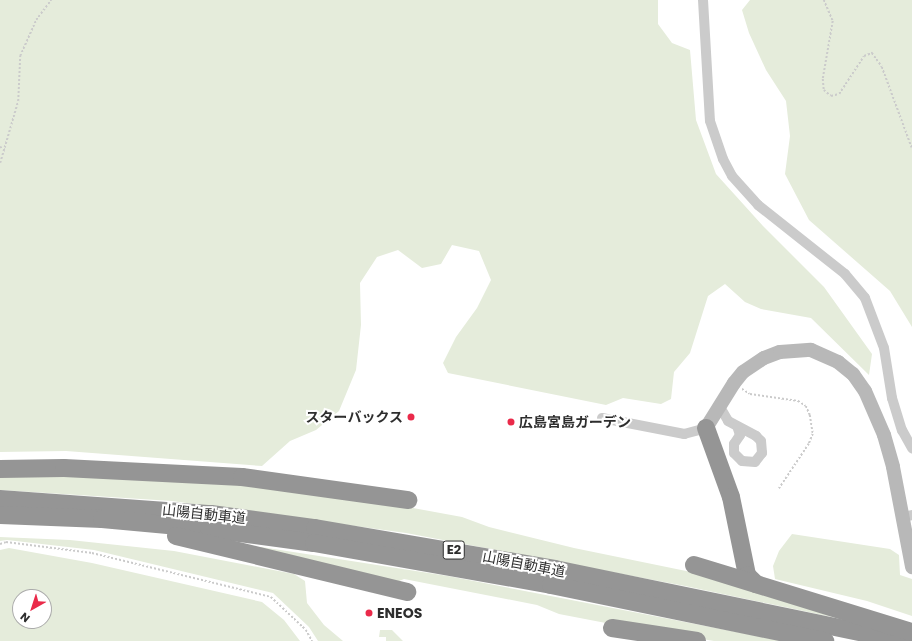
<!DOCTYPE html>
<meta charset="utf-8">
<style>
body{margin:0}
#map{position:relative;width:912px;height:641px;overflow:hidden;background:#fff;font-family:Poppins,"Noto Sans JP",sans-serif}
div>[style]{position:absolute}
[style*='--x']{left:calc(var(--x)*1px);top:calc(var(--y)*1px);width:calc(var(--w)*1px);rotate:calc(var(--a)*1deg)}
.green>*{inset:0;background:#e5ecdb}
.path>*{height:1.5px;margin-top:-0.75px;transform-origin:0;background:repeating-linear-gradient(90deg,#cbcbcb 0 2px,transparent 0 4px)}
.street>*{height:10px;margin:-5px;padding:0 5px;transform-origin:5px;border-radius:5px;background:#cbcbcb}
.secondary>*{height:14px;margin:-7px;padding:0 7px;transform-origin:7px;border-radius:7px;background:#b8b8b8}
.highway>*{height:18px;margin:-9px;padding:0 9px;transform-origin:9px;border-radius:9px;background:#959595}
.dots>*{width:11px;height:11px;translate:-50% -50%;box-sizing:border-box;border:2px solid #fff;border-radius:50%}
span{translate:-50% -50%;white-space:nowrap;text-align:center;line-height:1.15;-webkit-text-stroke:4px #fff;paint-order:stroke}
.shield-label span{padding:1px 3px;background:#fff;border:1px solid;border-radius:3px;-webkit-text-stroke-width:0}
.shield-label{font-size:13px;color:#2e2e2e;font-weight:700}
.poi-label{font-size:14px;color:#2e2e2e;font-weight:700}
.right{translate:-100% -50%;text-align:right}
.left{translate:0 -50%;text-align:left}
.street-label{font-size:14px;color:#2e2e2e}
.north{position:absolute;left:12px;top:589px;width:40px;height:40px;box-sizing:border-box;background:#fff;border:1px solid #ababab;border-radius:50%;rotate:219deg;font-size:11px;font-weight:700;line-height:16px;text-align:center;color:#2e2e2e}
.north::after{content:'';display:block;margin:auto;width:14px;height:18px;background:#ea2a4a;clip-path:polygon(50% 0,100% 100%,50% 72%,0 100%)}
</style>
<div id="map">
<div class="green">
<i style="clip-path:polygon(0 0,658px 0,658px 24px,672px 43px,690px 50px,696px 120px,716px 174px,763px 226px,824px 287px,872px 354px,869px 375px,811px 318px,761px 309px,745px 302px,725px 284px,708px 296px,690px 353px,674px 372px,671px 399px,661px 404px,623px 398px,606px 405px,448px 373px,443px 363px,456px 337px,477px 308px,491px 280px,479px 251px,452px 245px,441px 264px,422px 268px,398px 250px,377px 257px,360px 283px,361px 325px,356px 370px,339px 411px,316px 430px,290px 441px,262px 466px,66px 451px,0 452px)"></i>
<i style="clip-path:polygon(750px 0,912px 0,912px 327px,890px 291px,809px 220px,785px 174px,790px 136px,786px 101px,766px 70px,749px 33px,742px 10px)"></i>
<i style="clip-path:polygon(82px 473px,281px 487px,413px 508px,462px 517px,489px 527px,574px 548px,691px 572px,884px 628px,685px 586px,406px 533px,172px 501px,0 490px,0 475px)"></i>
<i style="clip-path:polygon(792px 534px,890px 549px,899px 555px,900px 575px,912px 579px,912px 616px,867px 601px,775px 579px,773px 566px,779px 551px)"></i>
<i style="clip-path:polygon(0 537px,70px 540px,174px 551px,294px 574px,305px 581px,307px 603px,324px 625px,343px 641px,318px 641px,309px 627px,273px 593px,94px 550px,7px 540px,0 541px)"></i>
<i style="clip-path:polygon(261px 547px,448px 576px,783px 641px,714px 641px,611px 624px,559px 614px,537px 605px,404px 579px,394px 583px,261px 551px)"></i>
<i style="clip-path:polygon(evenodd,9px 548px,92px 563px,262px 602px,284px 620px,300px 641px,0 641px,0 550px,9px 548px,20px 597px,44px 597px,44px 621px,20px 621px,20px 597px)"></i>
<i style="clip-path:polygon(380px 630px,392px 630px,403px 641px,386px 641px,386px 637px,379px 637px)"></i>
</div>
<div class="path">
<i style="--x:824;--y:0;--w:23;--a:67"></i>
<i style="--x:833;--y:21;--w:59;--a:99.8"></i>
<i style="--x:823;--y:79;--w:11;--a:85"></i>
<i style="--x:824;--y:90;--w:9;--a:41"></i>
<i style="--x:831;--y:96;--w:8;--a:-14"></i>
<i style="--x:839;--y:94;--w:45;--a:-56.7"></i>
<i style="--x:864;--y:56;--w:9;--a:-21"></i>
<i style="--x:872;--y:53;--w:17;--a:54"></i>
<i style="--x:882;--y:67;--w:86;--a:69.7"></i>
<i style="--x:0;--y:147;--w:5;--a:22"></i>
<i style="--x:0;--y:163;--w:65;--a:-73.8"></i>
<i style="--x:18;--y:101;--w:45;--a:-87.5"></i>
<i style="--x:20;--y:56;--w:39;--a:-66"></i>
<i style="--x:36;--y:20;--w:25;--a:-53"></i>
<i style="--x:742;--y:389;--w:9;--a:32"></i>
<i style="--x:750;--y:394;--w:49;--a:8.3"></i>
<i style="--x:798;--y:401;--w:9;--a:32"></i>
<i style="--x:806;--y:406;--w:10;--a:66"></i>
<i style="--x:810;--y:415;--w:19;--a:81"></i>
<i style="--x:813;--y:434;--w:11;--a:112"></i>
<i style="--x:809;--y:444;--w:54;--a:123.7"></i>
<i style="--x:0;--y:544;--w:6;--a:-18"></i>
<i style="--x:6;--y:542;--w:87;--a:7.3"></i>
<i style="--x:92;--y:553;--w:184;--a:13.8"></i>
<i style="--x:271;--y:597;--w:48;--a:43.3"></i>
<i style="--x:306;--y:630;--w:13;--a:61"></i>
</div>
<div class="street">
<i style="--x:703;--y:0;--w:121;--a:86.7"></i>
<i style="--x:710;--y:121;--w:40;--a:71.1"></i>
<i style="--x:723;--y:159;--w:19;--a:62"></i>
<i style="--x:732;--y:176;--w:39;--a:48"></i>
<i style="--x:758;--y:205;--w:111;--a:38.4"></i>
<i style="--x:845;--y:274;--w:31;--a:50"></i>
<i style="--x:865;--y:298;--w:53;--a:69.2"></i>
<i style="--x:884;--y:348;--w:51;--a:80.9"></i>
<i style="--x:892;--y:398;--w:34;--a:73"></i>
<i style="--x:902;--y:430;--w:21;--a:61"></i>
<i style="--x:720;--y:407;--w:16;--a:60"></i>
<i style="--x:728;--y:421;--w:32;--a:28"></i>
<i style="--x:756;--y:436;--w:7;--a:45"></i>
<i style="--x:761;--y:441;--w:12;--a:85"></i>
<i style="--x:762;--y:453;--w:11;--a:128"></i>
<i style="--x:755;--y:462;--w:13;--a:-176"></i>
<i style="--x:742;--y:461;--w:11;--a:-135"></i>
<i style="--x:734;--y:453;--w:9;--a:-90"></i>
<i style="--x:734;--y:444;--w:11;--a:-56"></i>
<i style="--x:740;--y:435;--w:9;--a:-108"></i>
<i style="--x:602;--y:418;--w:84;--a:11"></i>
<i style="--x:684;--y:434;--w:23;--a:-15"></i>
<i style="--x:902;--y:517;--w:10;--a:-11"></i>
</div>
<div class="secondary">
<i style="--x:706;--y:428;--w:53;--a:-58.1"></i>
<i style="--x:734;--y:383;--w:14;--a:-51"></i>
<i style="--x:743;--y:372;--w:25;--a:-34"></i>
<i style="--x:764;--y:358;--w:17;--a:-21"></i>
<i style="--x:780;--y:352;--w:31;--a:-4"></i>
<i style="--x:811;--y:350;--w:30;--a:24"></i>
<i style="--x:838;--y:362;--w:19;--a:39"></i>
<i style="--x:853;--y:374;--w:21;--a:55"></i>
<i style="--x:865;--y:391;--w:48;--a:66.6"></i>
<i style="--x:884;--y:435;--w:33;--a:74"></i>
<i style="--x:893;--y:467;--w:102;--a:79.2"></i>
</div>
<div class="highway">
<i style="--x:706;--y:428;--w:73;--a:70.1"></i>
<i style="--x:731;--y:497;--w:80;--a:78.4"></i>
<i style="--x:747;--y:575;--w:13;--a:45"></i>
<i style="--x:0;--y:469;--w:64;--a:-0.9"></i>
<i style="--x:64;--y:468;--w:178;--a:2.9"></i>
<i style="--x:242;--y:477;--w:168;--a:7.9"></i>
<i style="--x:0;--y:499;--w:212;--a:4.1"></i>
<i style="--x:211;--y:514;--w:105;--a:7.7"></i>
<i style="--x:315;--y:528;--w:243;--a:9.7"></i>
<i style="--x:555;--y:569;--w:354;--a:11.7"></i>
<i style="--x:0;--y:515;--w:102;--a:2.2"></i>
<i style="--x:102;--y:519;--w:107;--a:5.3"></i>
<i style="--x:209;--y:529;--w:106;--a:7.6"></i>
<i style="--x:314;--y:543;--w:241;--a:10"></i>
<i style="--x:551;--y:585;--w:280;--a:11.6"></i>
<i style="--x:176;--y:536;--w:238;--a:13.6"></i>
<i style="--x:694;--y:565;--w:228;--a:17.1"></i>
<i style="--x:612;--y:628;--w:86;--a:8.7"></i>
</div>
<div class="dots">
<i style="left:411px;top:417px;background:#ea2a4a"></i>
<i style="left:511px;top:422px;background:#ea2a4a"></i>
<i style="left:369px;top:613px;background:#ea2a4a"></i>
</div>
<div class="shield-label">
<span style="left:454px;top:550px">E2</span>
</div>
<div class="poi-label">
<span class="right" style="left:403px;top:417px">スターバックス</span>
<span class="left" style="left:519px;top:422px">広島宮島ガーデン</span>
<span class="left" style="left:377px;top:613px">ENEOS</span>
</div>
<div class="street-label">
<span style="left:204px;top:514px;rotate:6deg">山陽自動車道</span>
<span style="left:524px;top:564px;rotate:11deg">山陽自動車道</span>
</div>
<div class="north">N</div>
</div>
